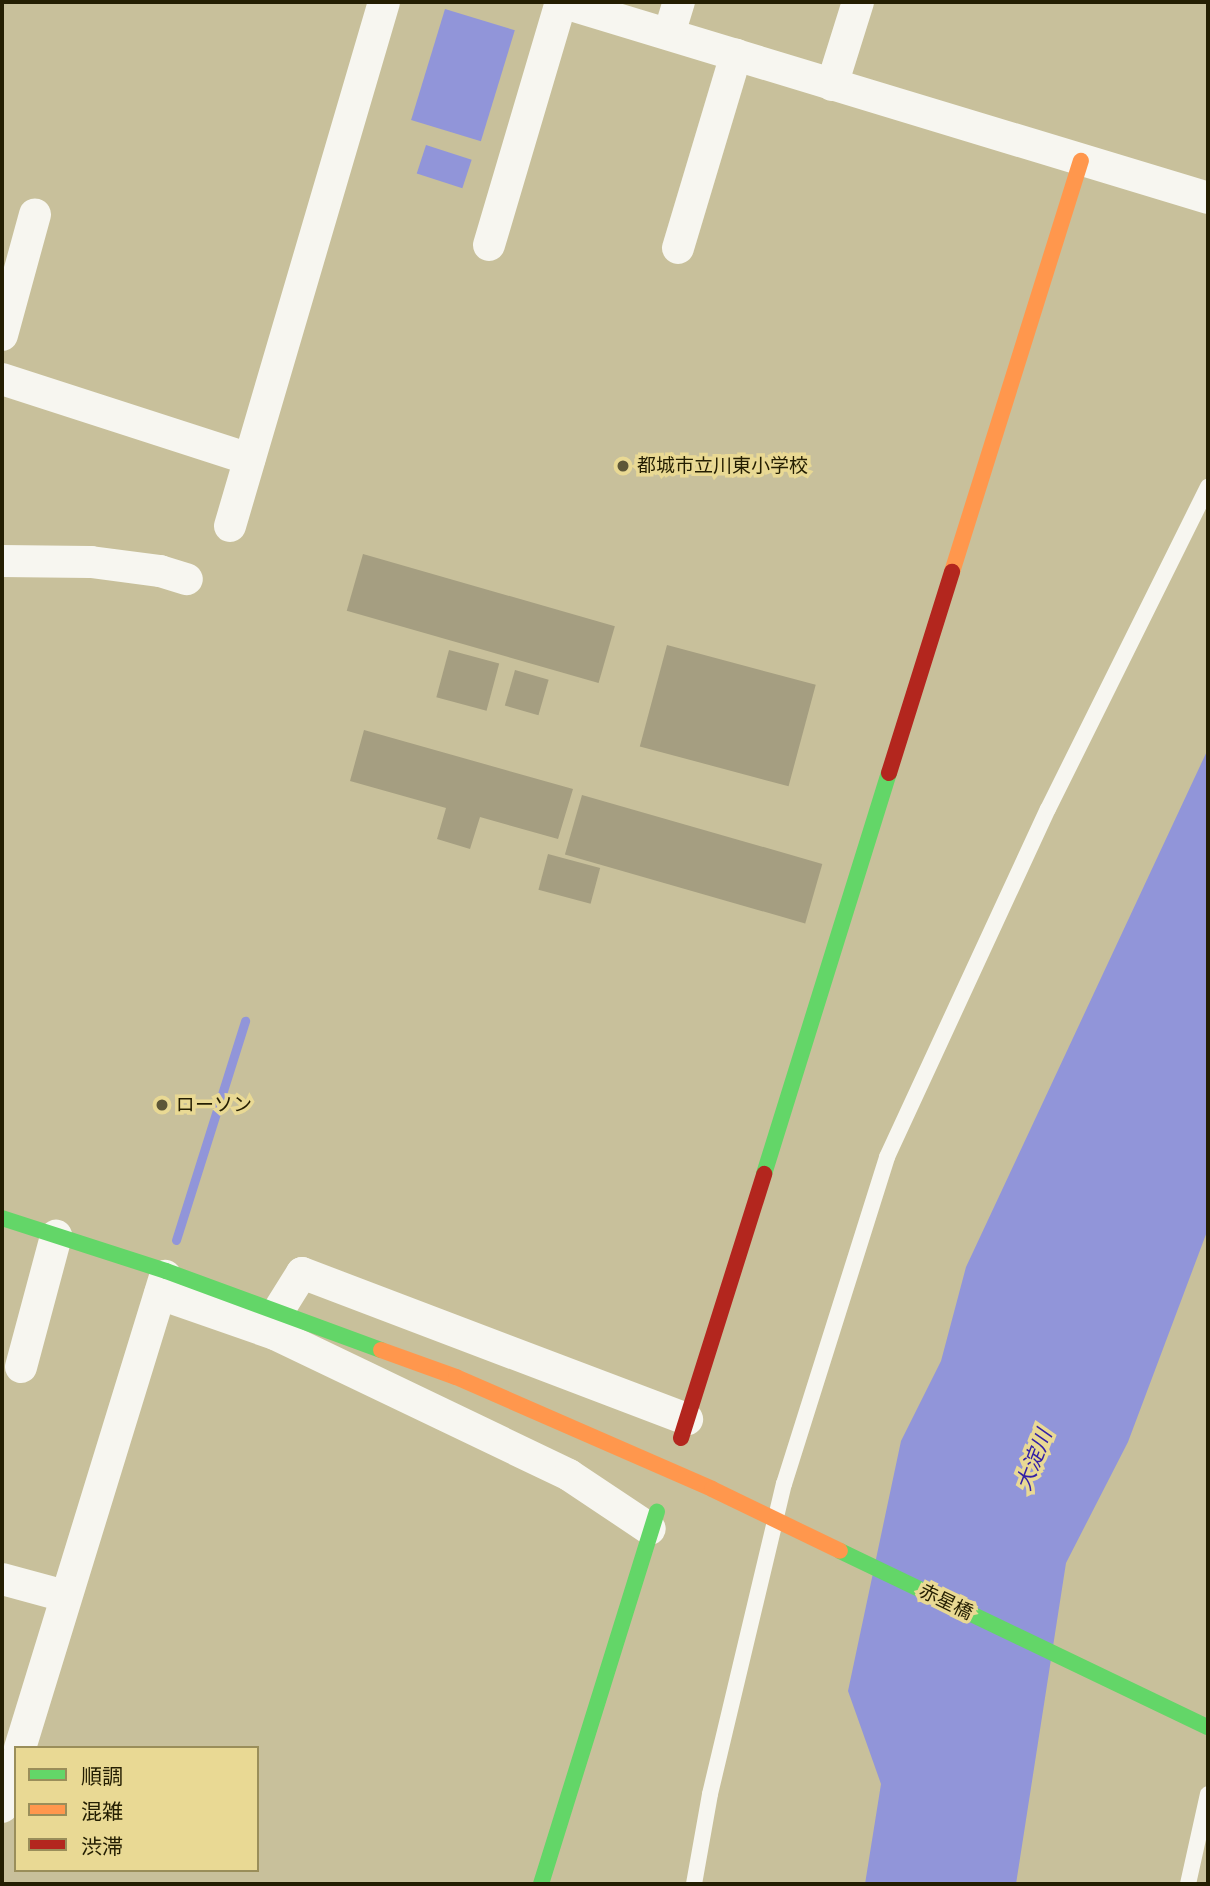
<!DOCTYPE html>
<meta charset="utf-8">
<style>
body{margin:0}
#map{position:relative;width:1210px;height:1886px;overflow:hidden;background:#c8c09b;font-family:Montserrat,"Noto Sans JP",sans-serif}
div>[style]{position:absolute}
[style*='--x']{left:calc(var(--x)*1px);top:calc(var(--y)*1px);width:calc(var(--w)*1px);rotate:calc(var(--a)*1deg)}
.water>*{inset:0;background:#9195d9;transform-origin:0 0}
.stream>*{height:9px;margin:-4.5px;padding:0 4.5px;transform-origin:4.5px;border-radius:4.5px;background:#9195d9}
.building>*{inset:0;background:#a59e81;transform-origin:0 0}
.lane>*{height:16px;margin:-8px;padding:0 8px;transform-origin:8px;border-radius:8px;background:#f7f6f0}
.street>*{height:32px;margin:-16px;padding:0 16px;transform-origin:16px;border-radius:16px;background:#f7f6f0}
.fast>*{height:16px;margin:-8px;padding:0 8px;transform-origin:8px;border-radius:8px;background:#63d668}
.slow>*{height:16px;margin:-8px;padding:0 8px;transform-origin:8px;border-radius:8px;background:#ff974d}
.jam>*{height:16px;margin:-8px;padding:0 8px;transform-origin:8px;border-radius:8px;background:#b3261e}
.dots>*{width:19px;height:19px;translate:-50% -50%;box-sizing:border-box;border:4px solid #e9d994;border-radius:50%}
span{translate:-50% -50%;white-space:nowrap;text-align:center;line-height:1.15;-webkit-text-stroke:7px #e9d994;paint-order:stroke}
.poi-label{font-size:19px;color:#241e02}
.left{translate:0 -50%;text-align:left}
.street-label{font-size:19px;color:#241e02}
.water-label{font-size:21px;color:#3320a6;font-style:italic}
.frame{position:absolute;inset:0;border:4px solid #241e02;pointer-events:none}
.legend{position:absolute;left:14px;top:1746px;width:245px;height:126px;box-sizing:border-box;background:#e9d994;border:2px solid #9a8e5a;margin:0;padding:9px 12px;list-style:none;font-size:21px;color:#241e02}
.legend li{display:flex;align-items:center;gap:14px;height:35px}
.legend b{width:35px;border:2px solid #9a8e5a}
</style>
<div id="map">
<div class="water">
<i style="left:445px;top:9px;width:73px;height:116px;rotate:17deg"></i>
<i style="left:426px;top:145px;width:48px;height:30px;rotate:18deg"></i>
<i style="clip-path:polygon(1208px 749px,1208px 1229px,1128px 1442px,1066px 1563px,1016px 1884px,865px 1884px,881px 1784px,848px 1691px,901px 1441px,941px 1361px,966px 1267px)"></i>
</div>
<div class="stream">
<i style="--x:176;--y:1240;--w:230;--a:-72.5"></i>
</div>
<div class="building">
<i style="left:363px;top:554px;width:262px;height:59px;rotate:16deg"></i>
<i style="left:667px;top:645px;width:154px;height:105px;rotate:15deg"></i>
<i style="left:449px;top:650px;width:52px;height:49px;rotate:15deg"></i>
<i style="left:515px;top:670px;width:35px;height:37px;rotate:16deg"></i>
<i style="clip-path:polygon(364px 730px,573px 789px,558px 839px,480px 817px,470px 849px,437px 839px,446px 808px,350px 781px)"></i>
<i style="left:582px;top:795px;width:250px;height:62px;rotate:16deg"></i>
<i style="left:548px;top:854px;width:54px;height:37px;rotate:15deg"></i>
</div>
<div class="lane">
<i style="--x:694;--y:1884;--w:91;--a:-79.9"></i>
<i style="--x:710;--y:1794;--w:319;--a:-76.6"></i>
<i style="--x:784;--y:1484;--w:343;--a:-72.5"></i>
<i style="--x:887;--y:1157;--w:383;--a:-65.2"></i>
<i style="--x:1048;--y:809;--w:360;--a:-63.6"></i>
<i style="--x:1188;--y:1884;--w:92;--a:-77.5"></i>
</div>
<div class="street">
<i style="--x:561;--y:2;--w:676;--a:16.85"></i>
<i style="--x:669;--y:34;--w:34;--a:-73"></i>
<i style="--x:832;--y:85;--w:87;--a:-72.6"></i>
<i style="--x:489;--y:245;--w:253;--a:-73.5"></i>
<i style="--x:678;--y:248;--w:202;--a:-73.3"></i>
<i style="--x:2;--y:335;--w:125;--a:-74.7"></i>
<i style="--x:2;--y:379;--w:260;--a:17.9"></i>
<i style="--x:230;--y:526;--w:546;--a:-73.62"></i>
<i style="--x:2;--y:561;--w:89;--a:0.6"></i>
<i style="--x:91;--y:562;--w:70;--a:7.4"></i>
<i style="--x:160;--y:571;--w:28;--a:17"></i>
<i style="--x:160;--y:1294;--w:122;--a:19.2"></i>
<i style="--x:275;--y:1334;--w:326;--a:25.6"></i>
<i style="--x:569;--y:1475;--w:97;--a:33.7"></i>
<i style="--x:277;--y:1313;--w:47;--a:-58"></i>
<i style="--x:302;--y:1273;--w:412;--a:20.8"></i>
<i style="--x:21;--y:1367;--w:136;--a:-75"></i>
<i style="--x:2;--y:1579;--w:65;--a:15.1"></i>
<i style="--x:20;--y:1748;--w:494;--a:-72.9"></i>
<i style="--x:2;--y:1807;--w:48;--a:-73.1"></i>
</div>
<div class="fast">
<i style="--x:764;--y:1174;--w:420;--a:-72.7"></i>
<i style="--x:2;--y:1218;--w:172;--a:17.9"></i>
<i style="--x:166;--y:1271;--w:229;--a:20.2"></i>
<i style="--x:840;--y:1551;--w:408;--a:25.6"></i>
<i style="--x:541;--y:1884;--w:390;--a:-72.7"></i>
</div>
<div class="slow">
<i style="--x:952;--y:572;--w:431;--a:-72.6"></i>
<i style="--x:381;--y:1350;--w:80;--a:19.8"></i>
<i style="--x:456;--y:1377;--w:279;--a:23.6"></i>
<i style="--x:712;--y:1489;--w:142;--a:25.8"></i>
</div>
<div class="jam">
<i style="--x:889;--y:773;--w:211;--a:-72.6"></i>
<i style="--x:681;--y:1438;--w:277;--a:-72.5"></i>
</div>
<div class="dots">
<i style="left:623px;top:466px;background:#5d5738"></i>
<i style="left:162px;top:1105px;background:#5d5738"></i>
</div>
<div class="poi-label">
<span class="left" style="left:637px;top:466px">都城市立川東小学校</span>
<span class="left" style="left:176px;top:1105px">ローソン</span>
</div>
<div class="street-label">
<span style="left:946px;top:1602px;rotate:26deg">赤星橋</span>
</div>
<div class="water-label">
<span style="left:1034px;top:1460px;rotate:-69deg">大淀川</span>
</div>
<div class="frame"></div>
<ul class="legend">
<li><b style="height:9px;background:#63d668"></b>順調</li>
<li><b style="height:9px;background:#ff974d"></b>混雑</li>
<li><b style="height:9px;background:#b3261e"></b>渋滞</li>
</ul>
</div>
